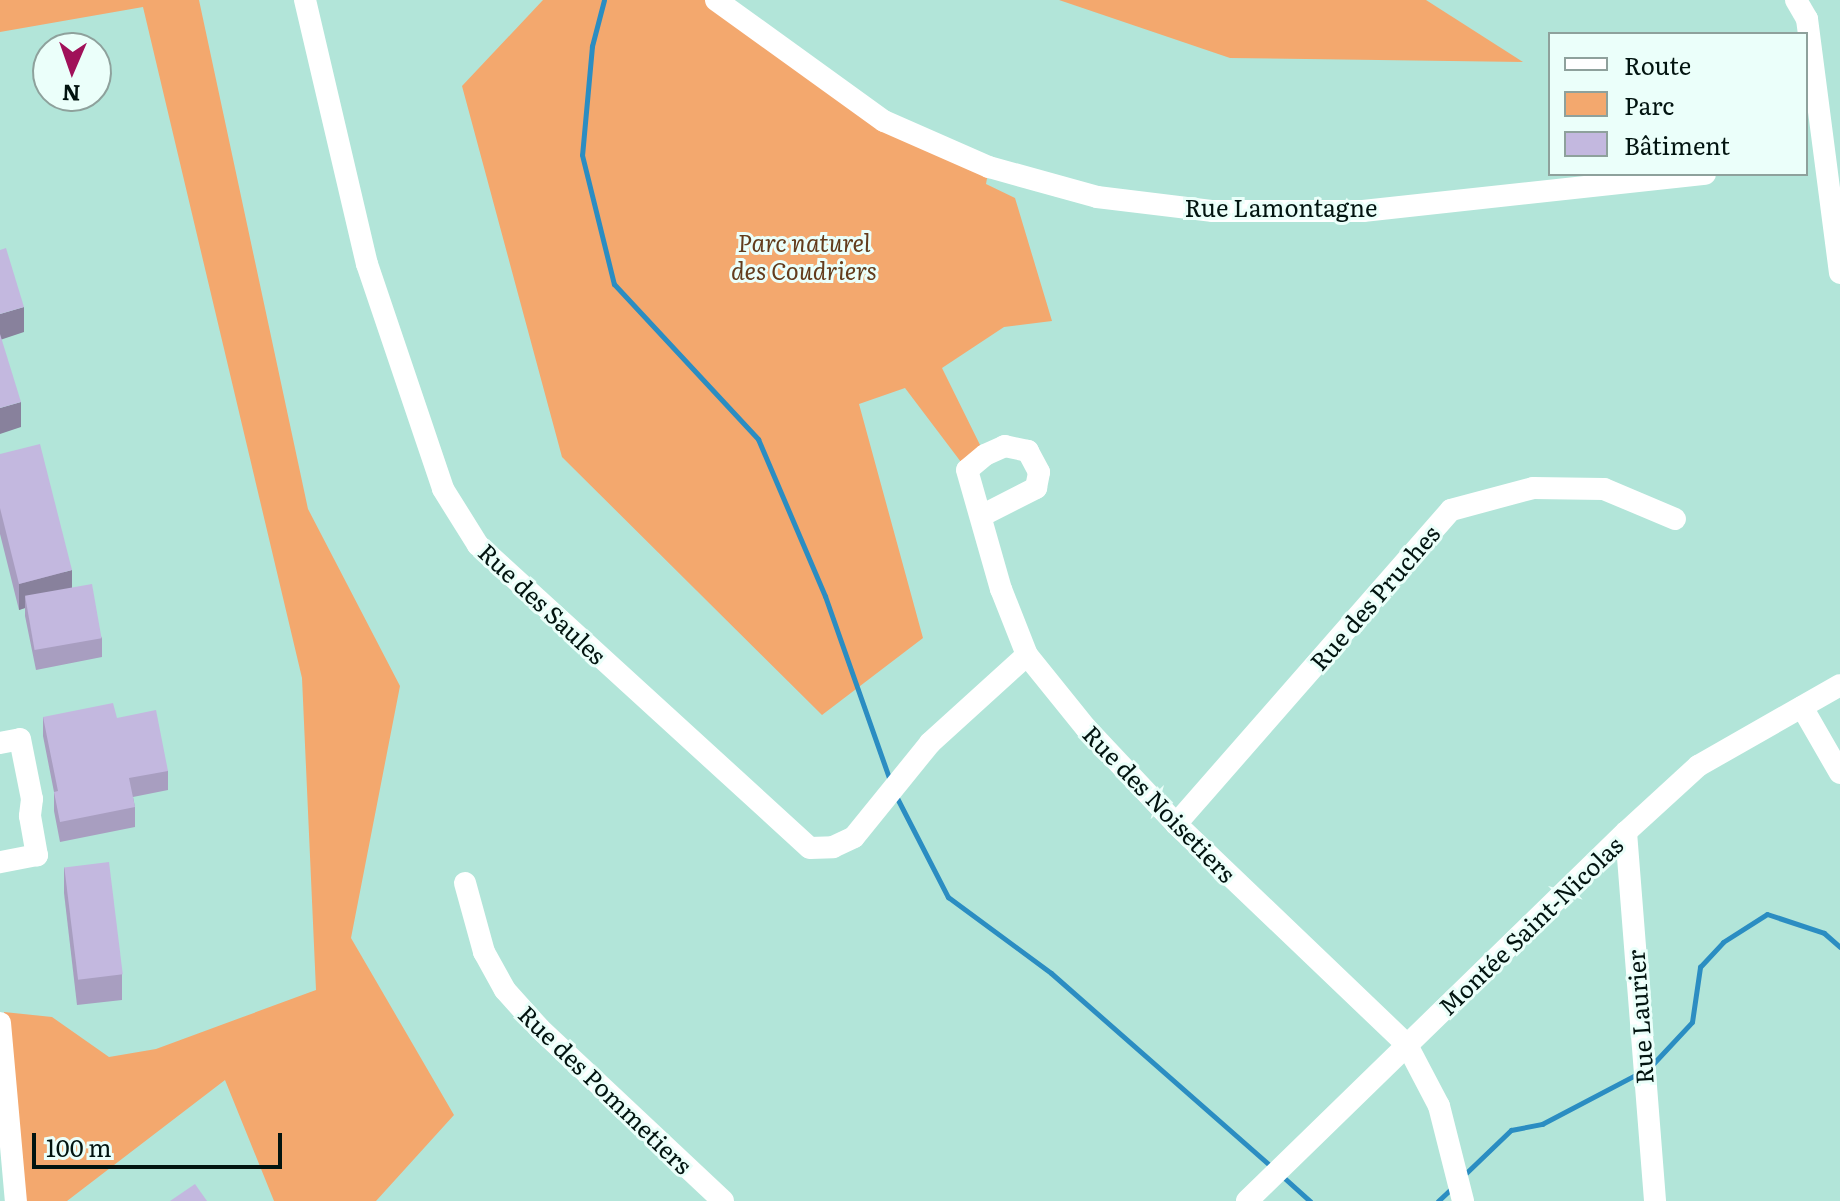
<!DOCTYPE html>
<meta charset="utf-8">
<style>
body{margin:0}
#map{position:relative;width:1840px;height:1201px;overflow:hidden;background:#b2e5d9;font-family:Literata,serif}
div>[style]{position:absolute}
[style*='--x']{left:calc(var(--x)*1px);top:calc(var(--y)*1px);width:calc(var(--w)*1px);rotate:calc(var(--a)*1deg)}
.green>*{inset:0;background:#f3a86e}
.stream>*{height:5px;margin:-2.5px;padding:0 2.5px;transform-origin:2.5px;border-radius:2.5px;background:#2b8dc2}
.minor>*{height:22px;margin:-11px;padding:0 11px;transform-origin:11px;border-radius:11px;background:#fff}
.wall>*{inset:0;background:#a89ec0}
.shaded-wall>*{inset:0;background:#88819c}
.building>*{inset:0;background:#c3b8df;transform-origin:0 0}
span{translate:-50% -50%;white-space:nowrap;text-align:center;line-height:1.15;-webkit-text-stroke:6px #ebfffa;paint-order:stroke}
.street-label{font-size:24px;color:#021410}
.park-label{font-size:24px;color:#633c1c;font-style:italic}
.legend{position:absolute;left:1548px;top:32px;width:260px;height:144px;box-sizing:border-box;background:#ebfffa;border:2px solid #8ea19c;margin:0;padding:10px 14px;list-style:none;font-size:24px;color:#021410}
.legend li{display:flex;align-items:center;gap:16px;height:40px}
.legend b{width:40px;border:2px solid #8ea19c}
.north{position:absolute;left:32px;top:32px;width:80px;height:80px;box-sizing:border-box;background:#ebfffa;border:2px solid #8ea19c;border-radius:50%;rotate:182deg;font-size:22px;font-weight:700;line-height:32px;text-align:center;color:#021410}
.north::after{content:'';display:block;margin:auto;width:28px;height:36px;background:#a01159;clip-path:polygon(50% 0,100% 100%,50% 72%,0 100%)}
.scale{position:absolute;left:32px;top:1133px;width:250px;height:36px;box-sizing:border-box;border:4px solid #021410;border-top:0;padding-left:10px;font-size:24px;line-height:28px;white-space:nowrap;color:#021410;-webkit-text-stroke:6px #ebfffa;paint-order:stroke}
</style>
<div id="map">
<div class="green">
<i style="clip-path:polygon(0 0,199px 0,308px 509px,400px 686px,351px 938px,454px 1115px,376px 1201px,274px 1201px,225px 1080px,67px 1201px,23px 1201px,4px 1012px,52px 1017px,109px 1057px,156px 1049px,316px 990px,302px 678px,143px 7px,0 32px)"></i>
<i style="clip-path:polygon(543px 0,716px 0,884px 121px,989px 167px,986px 184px,1015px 198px,1052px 321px,1004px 327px,942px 368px,985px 455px,967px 470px,905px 388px,859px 404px,923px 638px,822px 715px,562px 457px,462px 86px)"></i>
<i style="clip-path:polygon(1059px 0,1426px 0,1523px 62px,1230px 58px)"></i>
</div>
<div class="stream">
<i style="--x:604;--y:0;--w:48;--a:104.6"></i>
<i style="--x:592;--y:46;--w:109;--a:95.2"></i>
<i style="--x:582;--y:155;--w:133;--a:76.1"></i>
<i style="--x:614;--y:284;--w:212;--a:47.1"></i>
<i style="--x:758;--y:439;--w:171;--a:66.9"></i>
<i style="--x:825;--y:596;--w:198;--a:70.6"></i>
<i style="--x:896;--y:796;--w:114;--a:62.8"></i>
<i style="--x:948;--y:897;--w:128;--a:36.4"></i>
<i style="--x:1051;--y:973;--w:297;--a:41.3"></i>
<i style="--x:1651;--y:1066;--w:60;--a:-47"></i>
<i style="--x:1692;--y:1022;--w:56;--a:-81.7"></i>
<i style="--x:1700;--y:967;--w:34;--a:-47"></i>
<i style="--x:1723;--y:942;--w:52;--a:-32.5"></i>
<i style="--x:1767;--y:914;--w:60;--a:18.4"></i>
<i style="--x:1824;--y:933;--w:21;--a:41"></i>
<i style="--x:1281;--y:1175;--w:39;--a:42"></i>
<i style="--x:1464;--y:1175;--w:65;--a:-43.8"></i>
<i style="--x:1511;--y:1130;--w:32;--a:-11"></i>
<i style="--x:1542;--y:1124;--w:110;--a:-27.7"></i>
<i style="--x:1438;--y:1201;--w:19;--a:-43"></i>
</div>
<div class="minor">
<i style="--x:305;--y:0;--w:271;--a:76.8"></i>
<i style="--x:367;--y:264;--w:237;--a:71.3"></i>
<i style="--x:443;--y:489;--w:66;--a:58"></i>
<i style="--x:478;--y:545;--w:449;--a:42.4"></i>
<i style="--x:810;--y:848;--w:23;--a:-2"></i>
<i style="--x:833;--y:847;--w:23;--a:-25"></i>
<i style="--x:854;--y:837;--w:121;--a:-51"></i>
<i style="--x:930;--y:743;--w:131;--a:-42.2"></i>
<i style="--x:716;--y:0;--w:207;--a:35.8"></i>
<i style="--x:884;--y:121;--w:115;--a:23.7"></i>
<i style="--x:989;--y:167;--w:112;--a:15.5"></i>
<i style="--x:1097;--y:197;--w:117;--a:6.9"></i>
<i style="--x:1213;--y:211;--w:150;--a:0"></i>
<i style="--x:1363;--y:211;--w:344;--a:-6.2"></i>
<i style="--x:1796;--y:0;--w:22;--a:60"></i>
<i style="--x:1807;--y:19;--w:256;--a:82.6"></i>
<i style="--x:981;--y:516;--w:62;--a:-27"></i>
<i style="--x:1036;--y:488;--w:16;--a:-79"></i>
<i style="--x:1039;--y:472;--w:24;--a:-118"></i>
<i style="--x:1028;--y:451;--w:24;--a:-168"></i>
<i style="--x:1005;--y:446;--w:22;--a:156"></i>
<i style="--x:985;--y:455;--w:23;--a:140"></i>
<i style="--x:967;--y:470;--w:124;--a:74.1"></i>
<i style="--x:1001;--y:589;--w:71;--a:68.5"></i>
<i style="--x:1027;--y:655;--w:94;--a:51.1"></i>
<i style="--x:1086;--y:728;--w:132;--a:46.8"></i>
<i style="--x:1176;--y:824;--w:320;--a:43.7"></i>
<i style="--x:1407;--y:1045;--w:69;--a:62.3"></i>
<i style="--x:1439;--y:1106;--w:98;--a:75.8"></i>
<i style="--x:1802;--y:707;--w:76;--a:60.1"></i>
<i style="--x:0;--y:743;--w:20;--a:-11"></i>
<i style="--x:20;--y:739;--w:61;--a:78.7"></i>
<i style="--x:32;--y:799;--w:17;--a:97"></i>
<i style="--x:30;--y:816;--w:40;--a:80"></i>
<i style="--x:37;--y:855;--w:38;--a:169"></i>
<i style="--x:1176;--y:824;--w:417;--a:-48.8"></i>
<i style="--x:1451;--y:510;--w:85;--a:-15"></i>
<i style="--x:1533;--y:488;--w:71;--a:0.8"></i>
<i style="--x:1604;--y:489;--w:77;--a:22.9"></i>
<i style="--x:1626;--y:832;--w:370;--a:85.5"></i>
<i style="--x:465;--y:883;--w:72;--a:74.6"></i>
<i style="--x:484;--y:952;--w:43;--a:61.1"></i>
<i style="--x:505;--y:990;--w:52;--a:48.1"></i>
<i style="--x:540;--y:1029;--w:251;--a:43.2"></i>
<i style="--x:0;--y:1023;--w:179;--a:84.9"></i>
<i style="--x:1247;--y:1201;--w:529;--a:-44.23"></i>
<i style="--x:1626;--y:832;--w:98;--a:-42.5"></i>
<i style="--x:1698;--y:766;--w:163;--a:-29.7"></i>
</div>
<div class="wall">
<i style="clip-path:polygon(0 454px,72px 588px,102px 638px,102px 657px,36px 670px,25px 616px,25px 608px,19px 610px,0 534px)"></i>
<i style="clip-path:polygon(43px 717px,117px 718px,168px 771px,168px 790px,133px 797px,135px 807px,135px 827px,60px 842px,54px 811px,54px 792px,43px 736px)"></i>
<i style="clip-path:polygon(64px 867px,122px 974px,122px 1000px,77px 1005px,64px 893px)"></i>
</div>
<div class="shaded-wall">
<i style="clip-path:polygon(24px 307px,24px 332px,0 340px,0 314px)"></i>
<i style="clip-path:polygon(21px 402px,21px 427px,0 434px,0 408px)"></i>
<i style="clip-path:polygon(72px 570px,72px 596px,25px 597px,25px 608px,19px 610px,19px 584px)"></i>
</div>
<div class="building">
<i style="clip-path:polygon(6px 248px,24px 307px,0 314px,0 250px)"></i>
<i style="clip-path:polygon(0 334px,21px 402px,0 408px)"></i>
<i style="clip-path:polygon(40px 444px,72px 570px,19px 584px,0 508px,0 454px)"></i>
<i style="left:92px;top:584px;width:55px;height:68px;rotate:80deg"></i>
<i style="clip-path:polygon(113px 703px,117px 718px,156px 710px,168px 771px,129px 778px,135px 807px,60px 822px,54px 792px,58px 791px,43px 717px)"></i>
<i style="left:109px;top:862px;width:113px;height:45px;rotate:83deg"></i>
<i style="clip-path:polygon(195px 1184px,207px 1201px,170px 1201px)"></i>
</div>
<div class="street-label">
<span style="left:1281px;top:207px">Rue Lamontagne</span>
<span style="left:1374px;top:597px;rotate:-49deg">Rue des Pruches</span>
<span style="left:543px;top:603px;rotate:43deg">Rue des Saules</span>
<span style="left:1160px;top:803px;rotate:46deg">Rue des Noisetiers</span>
<span style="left:1530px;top:925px;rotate:-44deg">Montée Saint-Nicolas</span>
<span style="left:1639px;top:1017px;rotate:-94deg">Rue Laurier</span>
<span style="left:606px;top:1089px;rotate:44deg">Rue des Pommetiers</span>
</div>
<div class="park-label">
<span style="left:804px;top:256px">Parc naturel<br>des Coudriers</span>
</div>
<ul class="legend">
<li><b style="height:10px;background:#fff"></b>Route</li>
<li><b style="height:22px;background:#f3a86e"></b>Parc</li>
<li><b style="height:22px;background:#c3b8df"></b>Bâtiment</li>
</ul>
<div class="north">N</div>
<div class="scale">100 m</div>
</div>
